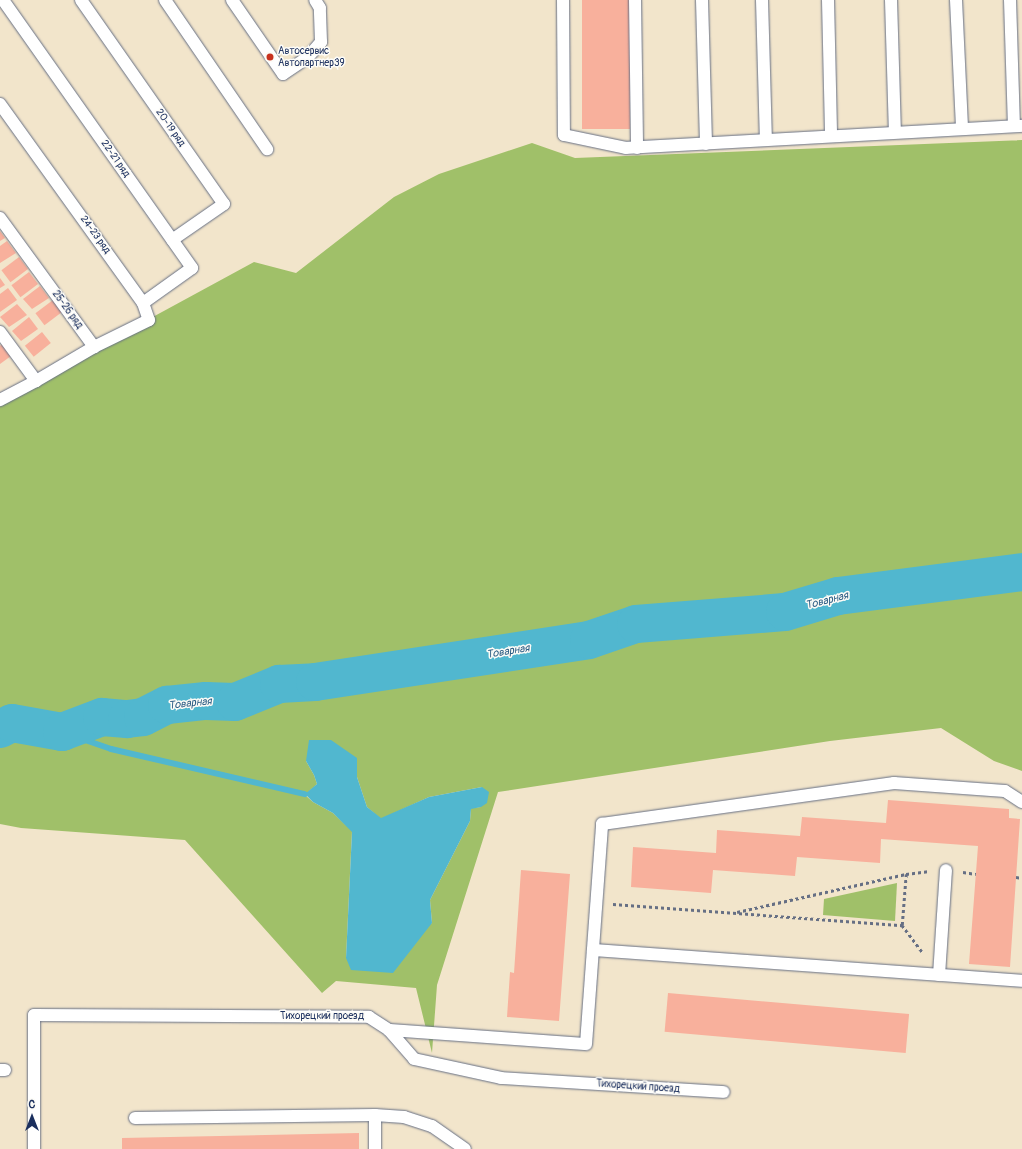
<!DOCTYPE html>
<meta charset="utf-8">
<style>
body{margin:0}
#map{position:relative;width:1022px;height:1149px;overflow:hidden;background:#f2e5cb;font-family:Pangolin,sans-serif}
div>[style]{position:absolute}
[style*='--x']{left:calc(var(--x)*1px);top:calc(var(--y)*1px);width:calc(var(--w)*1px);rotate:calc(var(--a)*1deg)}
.green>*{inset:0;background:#a0c069}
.water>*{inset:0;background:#51b7cf}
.stream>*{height:6px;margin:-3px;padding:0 3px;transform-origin:3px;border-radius:3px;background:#51b7cf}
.river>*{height:38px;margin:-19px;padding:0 19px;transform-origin:19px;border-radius:19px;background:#51b7cf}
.building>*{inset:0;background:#f8b09c;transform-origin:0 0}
.path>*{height:2.5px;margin-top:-1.25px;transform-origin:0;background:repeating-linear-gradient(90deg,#666f84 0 3px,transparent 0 6px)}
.roads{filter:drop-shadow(0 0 1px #666f84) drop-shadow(0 0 1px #666f84)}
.lane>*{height:12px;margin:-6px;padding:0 6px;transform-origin:6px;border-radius:6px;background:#fff}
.dots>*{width:11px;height:11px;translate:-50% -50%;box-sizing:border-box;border:2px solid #fdfcf7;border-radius:50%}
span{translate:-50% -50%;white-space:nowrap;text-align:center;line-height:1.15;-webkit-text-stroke:3px #fdfcf7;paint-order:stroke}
.poi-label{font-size:10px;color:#1b2f5e}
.left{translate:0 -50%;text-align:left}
.street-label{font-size:10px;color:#1b2f5e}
.water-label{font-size:11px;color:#2e5f86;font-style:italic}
.north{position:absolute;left:12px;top:1097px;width:40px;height:40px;-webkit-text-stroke:3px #fdfcf7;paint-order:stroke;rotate:0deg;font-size:11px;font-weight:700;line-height:16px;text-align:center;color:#1b2f5e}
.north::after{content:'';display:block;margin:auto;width:14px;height:18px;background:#1b2f5e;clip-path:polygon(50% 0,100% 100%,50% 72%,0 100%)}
</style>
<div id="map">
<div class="green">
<i style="clip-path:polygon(evenodd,1022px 140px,1022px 771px,994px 761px,941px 728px,830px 741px,498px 792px,437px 985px,432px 1053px,416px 988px,336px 981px,322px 993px,185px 840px,21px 828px,0 824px,0 400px,254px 262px,296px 273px,394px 197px,439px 174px,532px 143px,575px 158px,1022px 140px,357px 758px,357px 777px,367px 807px,381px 819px,429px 797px,482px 787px,481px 807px,471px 808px,470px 821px,430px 900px,432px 923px,346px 958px,352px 831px,333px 813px,313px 802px,305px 795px,317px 784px,314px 775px,306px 761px,357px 758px)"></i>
<i style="clip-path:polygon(897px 883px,895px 921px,823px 915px,824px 899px)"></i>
</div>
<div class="water">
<i style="clip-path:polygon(309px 740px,331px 740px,357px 758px,357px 777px,367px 807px,381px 818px,429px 797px,482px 787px,489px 792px,487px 803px,481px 807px,471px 809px,470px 821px,430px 900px,432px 923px,393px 973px,351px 970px,346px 958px,352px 832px,333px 813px,313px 802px,305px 794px,317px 784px,314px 775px,306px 761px)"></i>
</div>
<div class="stream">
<i style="--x:62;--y:732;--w:52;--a:19.1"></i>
<i style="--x:111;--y:749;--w:199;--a:13.1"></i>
</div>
<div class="river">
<i style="--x:0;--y:729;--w:13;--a:-27"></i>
<i style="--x:12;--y:723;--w:51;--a:10.2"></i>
<i style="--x:62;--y:732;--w:43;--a:-20.6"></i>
<i style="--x:102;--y:717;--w:25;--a:5"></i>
<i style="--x:127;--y:719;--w:16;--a:-7"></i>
<i style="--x:143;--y:717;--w:27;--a:-27"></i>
<i style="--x:167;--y:705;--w:39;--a:-6"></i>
<i style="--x:206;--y:701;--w:29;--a:2"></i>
<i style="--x:235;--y:702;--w:48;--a:-22.2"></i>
<i style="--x:279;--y:684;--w:36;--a:-3"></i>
<i style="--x:315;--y:682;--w:277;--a:-8.7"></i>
<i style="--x:589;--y:640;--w:50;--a:-18.8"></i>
<i style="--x:636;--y:624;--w:149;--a:-4.6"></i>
<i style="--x:785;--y:612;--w:55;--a:-16.8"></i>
<i style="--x:838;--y:596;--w:186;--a:-7.4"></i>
</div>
<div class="building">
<i style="left:582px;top:0;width:48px;height:129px"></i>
<i style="clip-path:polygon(0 231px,5px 238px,0 241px)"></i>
<i style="clip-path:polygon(7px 241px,16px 253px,0 263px,0 246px)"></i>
<i style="left:19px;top:257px;width:15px;height:22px;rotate:53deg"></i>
<i style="left:29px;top:272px;width:15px;height:22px;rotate:53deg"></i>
<i style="clip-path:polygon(0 278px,5px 285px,0 288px)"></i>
<i style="clip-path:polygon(40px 286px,49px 298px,32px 309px,23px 299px)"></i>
<i style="clip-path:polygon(8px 288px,17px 300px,0 312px,0 294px)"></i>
<i style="left:53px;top:300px;width:15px;height:22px;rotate:53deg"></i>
<i style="clip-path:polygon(17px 304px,27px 315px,9px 327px,0 317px)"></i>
<i style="clip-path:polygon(29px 317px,38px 329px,21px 341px,12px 331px)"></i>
<i style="left:42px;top:332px;width:14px;height:22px;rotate:51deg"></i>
<i style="clip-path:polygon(2px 344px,11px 356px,0 364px,0 346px)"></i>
<i style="clip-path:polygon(888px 800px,1009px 809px,1009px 818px,1020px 819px,1010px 967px,969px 964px,978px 846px,881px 839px,880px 863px,797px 857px,795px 876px,713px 870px,711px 893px,631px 887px,633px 847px,716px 853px,717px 830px,800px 836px,802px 817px,886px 823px)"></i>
<i style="clip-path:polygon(521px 870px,570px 874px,559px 1021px,507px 1017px,510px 972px,514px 973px)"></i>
<i style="left:668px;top:993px;width:242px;height:39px;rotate:5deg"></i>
<i style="clip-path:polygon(359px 1133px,359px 1149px,122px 1149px,122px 1138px)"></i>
</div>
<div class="path">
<i style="--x:963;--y:872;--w:13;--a:9"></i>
<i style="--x:1016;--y:877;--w:6;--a:9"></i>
<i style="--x:613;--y:904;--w:290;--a:4.2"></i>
<i style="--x:902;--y:925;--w:51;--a:-85.5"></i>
<i style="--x:737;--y:912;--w:173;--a:-12.7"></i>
<i style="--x:906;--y:874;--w:24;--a:-7"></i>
<i style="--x:902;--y:925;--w:35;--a:53"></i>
</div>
<div class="roads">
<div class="lane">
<i style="--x:3;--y:0;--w:328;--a:54.8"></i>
<i style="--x:192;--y:268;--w:60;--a:144.5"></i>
<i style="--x:81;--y:0;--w:249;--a:55"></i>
<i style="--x:224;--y:204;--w:63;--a:145.3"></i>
<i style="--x:165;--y:0;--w:181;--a:55.6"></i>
<i style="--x:232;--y:0;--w:90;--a:55.4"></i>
<i style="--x:283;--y:74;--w:30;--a:-34"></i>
<i style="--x:308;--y:57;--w:20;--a:-49"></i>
<i style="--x:321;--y:42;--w:34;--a:-92"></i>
<i style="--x:320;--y:8;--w:9;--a:-122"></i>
<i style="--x:563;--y:0;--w:135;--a:89.6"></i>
<i style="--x:564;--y:135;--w:63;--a:11.8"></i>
<i style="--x:626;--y:148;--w:397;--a:-3.2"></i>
<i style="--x:635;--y:0;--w:148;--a:89.2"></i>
<i style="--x:702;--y:0;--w:144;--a:88.4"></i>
<i style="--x:762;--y:0;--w:140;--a:88.4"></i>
<i style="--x:828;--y:0;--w:136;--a:88.7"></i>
<i style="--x:891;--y:0;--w:132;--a:88.3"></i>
<i style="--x:956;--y:0;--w:128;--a:87.3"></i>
<i style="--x:1010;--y:0;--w:126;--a:88.2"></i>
<i style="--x:0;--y:104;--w:245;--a:54.3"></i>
<i style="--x:143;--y:303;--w:18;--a:71"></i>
<i style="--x:149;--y:320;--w:61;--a:153.9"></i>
<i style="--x:0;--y:218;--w:160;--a:53.9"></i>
<i style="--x:94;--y:347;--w:67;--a:149.6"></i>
<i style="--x:0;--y:332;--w:61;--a:53.7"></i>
<i style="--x:36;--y:381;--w:41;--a:152.2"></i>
<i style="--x:593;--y:950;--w:430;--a:4.1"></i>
<i style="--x:939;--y:975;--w:105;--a:-86.2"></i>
<i style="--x:389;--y:1030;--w:197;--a:4.1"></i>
<i style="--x:586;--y:1044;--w:221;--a:-85.8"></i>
<i style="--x:602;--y:824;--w:295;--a:-8"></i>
<i style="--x:894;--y:783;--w:111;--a:4.1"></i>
<i style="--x:1005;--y:791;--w:20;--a:33"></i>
<i style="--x:0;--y:1070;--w:5;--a:0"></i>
<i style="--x:375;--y:1115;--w:34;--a:90"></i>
<i style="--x:135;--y:1118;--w:240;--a:-0.7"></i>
<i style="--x:375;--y:1115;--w:29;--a:4"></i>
<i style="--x:404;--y:1117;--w:29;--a:18"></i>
<i style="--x:432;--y:1126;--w:40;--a:34.9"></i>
<i style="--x:34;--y:1149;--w:134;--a:-90"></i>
<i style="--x:34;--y:1015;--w:335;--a:0.3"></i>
<i style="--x:369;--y:1017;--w:24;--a:33"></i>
<i style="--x:389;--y:1030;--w:38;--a:49"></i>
<i style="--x:414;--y:1059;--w:89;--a:12.3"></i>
<i style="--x:501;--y:1078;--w:223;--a:3.6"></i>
</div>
</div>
<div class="dots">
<i style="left:270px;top:57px;background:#c8321e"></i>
</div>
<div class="poi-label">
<span class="left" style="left:278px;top:57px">Автосервис<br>Автопартнер39</span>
</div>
<div class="street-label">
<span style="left:170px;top:128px;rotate:55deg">20-19 ряд</span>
<span style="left:115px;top:159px;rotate:55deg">22-21 ряд</span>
<span style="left:95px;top:235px;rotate:54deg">24-23 ряд</span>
<span style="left:67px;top:310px;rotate:54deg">25-26 ряд</span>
<span style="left:322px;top:1017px">Тихорецкий проезд</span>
<span style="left:638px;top:1087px;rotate:4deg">Тихорецкий проезд</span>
</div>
<div class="water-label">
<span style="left:827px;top:601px;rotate:-14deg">Товарная</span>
<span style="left:508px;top:652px;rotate:-9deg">Товарная</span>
<span style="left:190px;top:704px;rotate:-6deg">Товарная</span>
</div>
<div class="north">С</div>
</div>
